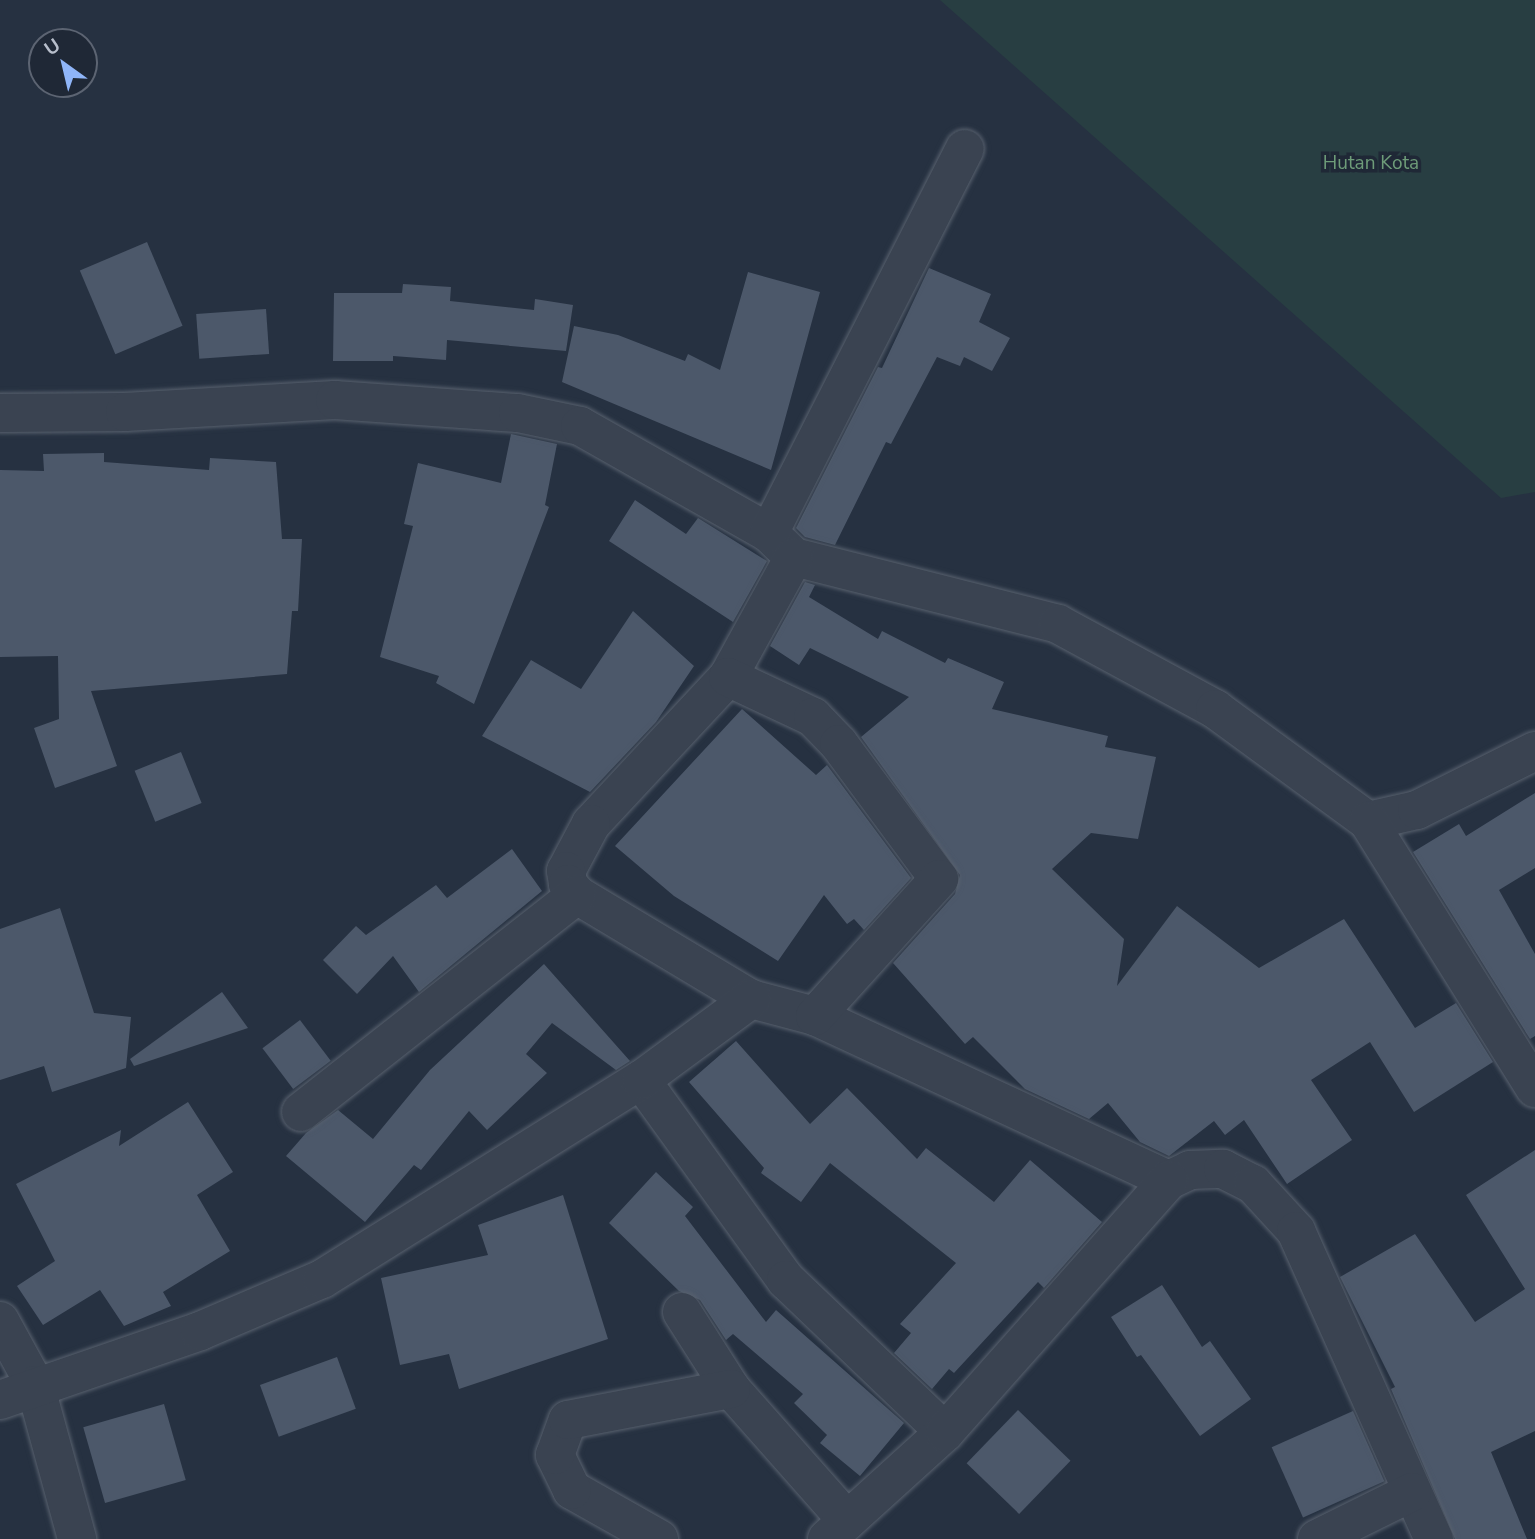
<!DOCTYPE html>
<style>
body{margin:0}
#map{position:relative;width:1535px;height:1539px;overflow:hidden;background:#263141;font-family:"Nunito Sans",sans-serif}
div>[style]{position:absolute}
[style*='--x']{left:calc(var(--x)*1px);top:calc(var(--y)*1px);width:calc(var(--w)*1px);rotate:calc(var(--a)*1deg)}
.green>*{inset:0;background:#283e42}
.building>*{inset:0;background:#4c586a;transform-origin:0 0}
.roads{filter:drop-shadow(0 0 2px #58616e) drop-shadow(0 0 2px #58616e)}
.street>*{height:38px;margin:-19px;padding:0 19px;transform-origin:19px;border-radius:19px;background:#3a4351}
span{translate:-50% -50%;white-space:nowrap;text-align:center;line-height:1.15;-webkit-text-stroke:7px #1f2836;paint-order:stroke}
.park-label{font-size:19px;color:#6e9c79}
.north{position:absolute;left:28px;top:28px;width:70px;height:70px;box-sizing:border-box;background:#1f2836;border:2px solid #5c6472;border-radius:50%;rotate:326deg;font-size:19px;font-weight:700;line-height:28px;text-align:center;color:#b7becb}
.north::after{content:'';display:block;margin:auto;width:24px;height:32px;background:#8fb5f8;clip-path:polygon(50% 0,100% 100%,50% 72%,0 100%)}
</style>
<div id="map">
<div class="green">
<i style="clip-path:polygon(940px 0,1535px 0,1535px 492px,1501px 498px)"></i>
</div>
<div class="building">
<i style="left:147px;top:242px;width:91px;height:73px;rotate:67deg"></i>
<i style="clip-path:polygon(929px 268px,991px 294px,979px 322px,1010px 338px,992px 371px,964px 357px,960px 366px,937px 357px,891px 444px,886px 442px,835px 545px,805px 537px,796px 528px,878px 367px,882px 368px)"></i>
<i style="clip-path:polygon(748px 272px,820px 292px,771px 470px,562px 382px,574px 326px,618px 335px,685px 361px,688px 354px,720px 370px)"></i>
<i style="clip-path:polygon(403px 284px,451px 287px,450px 301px,534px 310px,535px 299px,573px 305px,566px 351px,447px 340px,446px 360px,393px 356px,393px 361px,333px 361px,334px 293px,402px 293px)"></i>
<i style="left:266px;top:309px;width:45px;height:70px;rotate:86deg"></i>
<i style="clip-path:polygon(511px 434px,557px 444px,545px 505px,549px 507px,474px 704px,436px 683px,439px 676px,380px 657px,413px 526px,404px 524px,418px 463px,501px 483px)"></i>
<i style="clip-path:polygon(104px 453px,104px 462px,209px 470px,210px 458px,276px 462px,282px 539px,302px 539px,298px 611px,292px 611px,287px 674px,91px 691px,117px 766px,55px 788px,34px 728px,59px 719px,58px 656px,0 657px,0 470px,44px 471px,43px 454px)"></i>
<i style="clip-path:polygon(635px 500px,686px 534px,698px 518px,767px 561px,733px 622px,609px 541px)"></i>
<i style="clip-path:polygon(805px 582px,815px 585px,809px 597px,878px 639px,882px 631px,945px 663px,948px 658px,1004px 682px,992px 709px,1108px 736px,1105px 747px,1156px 757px,1138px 839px,1091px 833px,1052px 869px,1124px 939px,1117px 986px,1177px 906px,1259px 968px,1344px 919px,1415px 1028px,1456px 1003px,1493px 1062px,1414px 1112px,1370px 1042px,1311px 1080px,1352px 1140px,1287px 1184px,1244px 1120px,1225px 1135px,1214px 1121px,1169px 1156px,1140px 1142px,1108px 1103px,1089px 1119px,1025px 1089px,973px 1037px,965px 1044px,893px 963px,955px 894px,960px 875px,861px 737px,909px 697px,810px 648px,799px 665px,770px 646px)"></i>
<i style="clip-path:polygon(633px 611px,694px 666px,656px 722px,590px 792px,482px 736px,531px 660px,581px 689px)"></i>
<i style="clip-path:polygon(742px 709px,816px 775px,827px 765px,911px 878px,864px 930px,854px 919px,847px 924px,824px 895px,778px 961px,674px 896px,615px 846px)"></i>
<i style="left:181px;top:752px;width:55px;height:50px;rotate:68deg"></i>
<i style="clip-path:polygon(1535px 793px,1535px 868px,1499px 890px,1535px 954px,1535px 1036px,1530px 1039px,1413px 852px,1459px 824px,1466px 836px)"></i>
<i style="clip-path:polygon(512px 849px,542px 891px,419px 992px,393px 956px,357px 994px,323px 960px,356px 926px,366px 935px,436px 885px,447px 898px)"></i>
<i style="clip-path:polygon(60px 908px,94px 1013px,131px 1017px,126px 1068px,52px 1092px,44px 1066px,0 1080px,0 929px)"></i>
<i style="clip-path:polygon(544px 964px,630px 1061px,616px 1070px,552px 1023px,526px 1054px,547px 1073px,487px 1130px,469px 1111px,421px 1170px,414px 1165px,365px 1222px,286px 1156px,306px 1133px,338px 1110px,373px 1139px,430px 1070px)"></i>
<i style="clip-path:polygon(222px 992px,248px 1028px,134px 1066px,130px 1059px)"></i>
<i style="left:300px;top:1020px;width:51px;height:47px;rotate:53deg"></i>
<i style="clip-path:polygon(736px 1041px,810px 1124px,847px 1088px,917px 1159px,926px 1148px,994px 1202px,1030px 1160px,1102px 1222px,1044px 1288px,1038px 1282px,954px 1373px,949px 1369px,932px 1389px,894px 1353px,911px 1333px,900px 1324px,956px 1263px,830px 1163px,801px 1202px,761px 1173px,764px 1168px,689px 1082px)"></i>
<i style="clip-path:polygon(188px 1102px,233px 1172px,197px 1195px,230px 1251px,163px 1292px,171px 1306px,124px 1326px,100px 1290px,43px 1325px,17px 1286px,55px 1261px,16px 1184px,121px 1130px,119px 1146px)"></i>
<i style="clip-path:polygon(1535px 1150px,1535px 1431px,1491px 1452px,1527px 1539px,1455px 1539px,1391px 1389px,1395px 1387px,1340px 1277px,1415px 1234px,1475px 1322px,1525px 1289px,1466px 1195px)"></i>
<i style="clip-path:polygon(656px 1172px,693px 1207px,685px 1216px,766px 1322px,776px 1310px,904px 1423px,860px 1476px,820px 1443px,827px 1435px,794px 1403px,803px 1394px,733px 1334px,726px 1340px,700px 1300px,679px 1291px,609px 1223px)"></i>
<i style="clip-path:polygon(563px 1195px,608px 1339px,459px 1389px,449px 1354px,400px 1365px,381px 1278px,488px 1255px,478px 1225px)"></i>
<i style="clip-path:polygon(1162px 1285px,1202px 1347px,1210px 1341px,1251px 1399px,1200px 1436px,1141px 1355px,1137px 1357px,1111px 1317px)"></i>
<i style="left:337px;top:1357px;width:55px;height:82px;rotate:70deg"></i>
<i style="left:164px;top:1404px;width:79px;height:84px;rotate:74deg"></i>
<i style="left:1018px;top:1410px;width:73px;height:74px;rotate:44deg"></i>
<i style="left:1353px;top:1411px;width:77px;height:89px;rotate:66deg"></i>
</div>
<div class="roads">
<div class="street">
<i style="--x:0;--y:413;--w:125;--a:-0.5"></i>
<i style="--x:125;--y:412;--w:210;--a:-3.3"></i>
<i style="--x:335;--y:400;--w:183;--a:4.1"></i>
<i style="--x:518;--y:413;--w:63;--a:11.8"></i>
<i style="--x:580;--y:426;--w:217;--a:29.5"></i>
<i style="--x:769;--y:533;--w:35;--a:44"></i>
<i style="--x:794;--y:557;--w:272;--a:14.2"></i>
<i style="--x:1058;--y:624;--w:179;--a:28.4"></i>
<i style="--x:1215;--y:709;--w:190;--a:36.2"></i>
<i style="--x:1368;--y:821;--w:50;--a:-12.7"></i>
<i style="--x:1417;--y:810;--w:132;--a:-26.6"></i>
<i style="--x:769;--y:533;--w:431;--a:-63"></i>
<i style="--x:794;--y:557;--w:137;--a:118.8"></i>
<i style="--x:728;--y:677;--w:201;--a:133"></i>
<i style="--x:591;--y:824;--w:53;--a:118"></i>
<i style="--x:566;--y:871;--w:13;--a:81"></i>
<i style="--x:568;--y:884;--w:14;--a:51"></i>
<i style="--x:577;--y:895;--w:203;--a:30.9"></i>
<i style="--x:751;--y:999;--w:66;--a:14.9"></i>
<i style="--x:815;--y:1016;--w:390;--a:24.9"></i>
<i style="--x:1169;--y:1180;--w:23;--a:-25"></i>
<i style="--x:1190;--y:1170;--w:33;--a:-2"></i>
<i style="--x:1223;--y:1169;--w:34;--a:27"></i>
<i style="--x:1253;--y:1184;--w:64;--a:47.5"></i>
<i style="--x:1296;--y:1231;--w:338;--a:65.9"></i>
<i style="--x:728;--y:677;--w:94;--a:25.2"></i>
<i style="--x:813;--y:717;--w:37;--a:46"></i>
<i style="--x:839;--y:744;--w:168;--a:53.5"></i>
<i style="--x:939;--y:879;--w:185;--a:132.1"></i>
<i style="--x:1368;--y:821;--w:315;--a:58"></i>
<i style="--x:641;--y:1080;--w:247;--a:54.1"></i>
<i style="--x:786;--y:1280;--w:220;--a:43.7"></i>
<i style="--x:301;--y:1112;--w:351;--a:-38.2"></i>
<i style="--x:682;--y:1312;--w:91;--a:57.5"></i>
<i style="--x:731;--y:1389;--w:175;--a:48.5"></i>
<i style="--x:0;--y:1321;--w:73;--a:61.3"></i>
<i style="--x:35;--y:1385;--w:160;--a:74.7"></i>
<i style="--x:0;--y:1400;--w:212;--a:-19"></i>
<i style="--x:200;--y:1331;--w:133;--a:-23.1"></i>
<i style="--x:322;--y:1279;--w:376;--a:-32"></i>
<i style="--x:641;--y:1080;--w:137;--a:-36.4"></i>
<i style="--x:659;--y:1539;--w:100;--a:-150.6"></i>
<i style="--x:572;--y:1490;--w:39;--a:-116"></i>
<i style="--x:555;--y:1455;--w:37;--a:-70"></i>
<i style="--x:568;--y:1420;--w:166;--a:-10.8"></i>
<i style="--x:827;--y:1539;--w:159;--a:-42.2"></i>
<i style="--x:945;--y:1432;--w:337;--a:-48.4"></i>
<i style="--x:1317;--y:1539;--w:106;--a:-26.3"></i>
</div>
</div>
<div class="park-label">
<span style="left:1371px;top:164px">Hutan Kota</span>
</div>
<div class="north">U</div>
</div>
